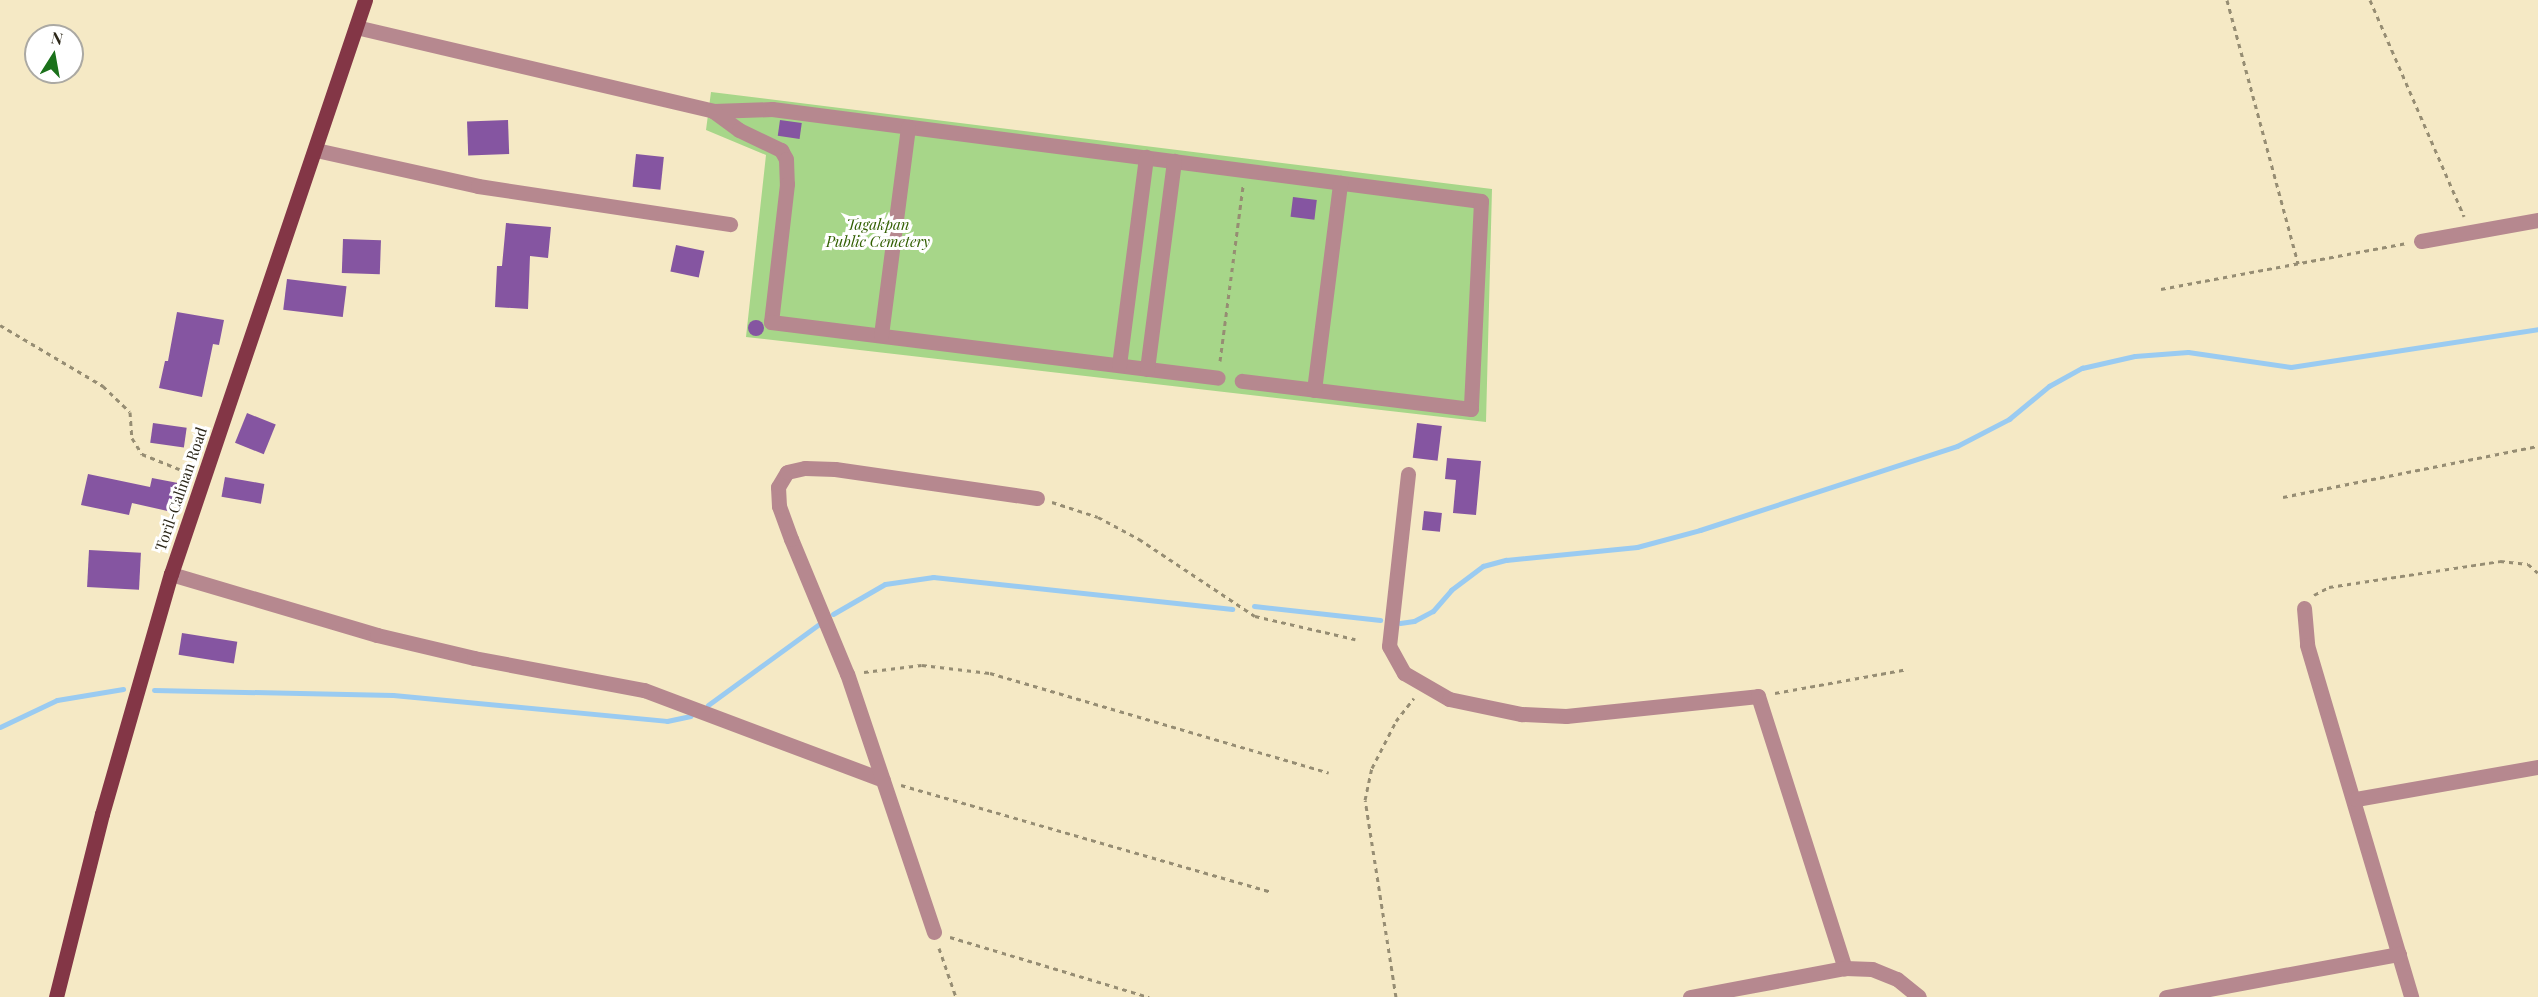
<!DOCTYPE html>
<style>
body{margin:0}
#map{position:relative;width:2538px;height:997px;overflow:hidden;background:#f5e9c5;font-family:"Playfair Display",serif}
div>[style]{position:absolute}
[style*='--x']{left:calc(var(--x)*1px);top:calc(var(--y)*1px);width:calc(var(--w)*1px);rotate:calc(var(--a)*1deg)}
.green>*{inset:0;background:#a7d689}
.stream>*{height:5px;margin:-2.5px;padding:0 2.5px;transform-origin:2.5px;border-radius:2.5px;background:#9acbf1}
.building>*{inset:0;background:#8555a1;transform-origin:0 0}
.round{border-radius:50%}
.path>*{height:3px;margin-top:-1.5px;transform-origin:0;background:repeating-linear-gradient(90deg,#968d73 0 4.5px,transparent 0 9px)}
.minor>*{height:15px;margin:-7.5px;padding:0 7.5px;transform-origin:7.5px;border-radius:7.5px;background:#b6888f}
.major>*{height:15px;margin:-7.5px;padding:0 7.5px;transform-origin:7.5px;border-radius:7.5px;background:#833646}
span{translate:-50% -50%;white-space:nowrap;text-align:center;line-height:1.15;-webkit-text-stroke:6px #fff;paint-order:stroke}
.park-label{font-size:15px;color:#315e00;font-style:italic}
.street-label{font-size:15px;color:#2c2719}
.north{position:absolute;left:24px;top:24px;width:60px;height:60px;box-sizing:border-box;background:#fff;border:2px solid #aba9a3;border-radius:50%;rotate:11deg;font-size:16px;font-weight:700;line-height:24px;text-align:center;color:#2c2719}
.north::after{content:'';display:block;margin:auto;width:21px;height:27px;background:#1b711b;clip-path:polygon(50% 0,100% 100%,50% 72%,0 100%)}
</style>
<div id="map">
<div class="green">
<i style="clip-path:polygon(711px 92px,1492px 189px,1486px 422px,746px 337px,766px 155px,706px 130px)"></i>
</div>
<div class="stream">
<i style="--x:1254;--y:606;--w:127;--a:6.3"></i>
<i style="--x:833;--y:614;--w:60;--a:-30"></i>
<i style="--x:885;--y:584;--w:49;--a:-8.3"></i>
<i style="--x:933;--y:577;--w:301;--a:6.1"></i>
<i style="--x:1400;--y:623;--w:14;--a:-8"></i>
<i style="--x:1414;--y:621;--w:21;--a:-28"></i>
<i style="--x:1433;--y:611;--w:28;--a:-49"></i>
<i style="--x:1451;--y:590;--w:40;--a:-37"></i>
<i style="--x:1483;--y:566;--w:24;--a:-15"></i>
<i style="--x:1506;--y:560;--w:132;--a:-5.7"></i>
<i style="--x:1637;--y:547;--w:65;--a:-15.1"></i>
<i style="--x:1700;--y:530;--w:270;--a:-18.1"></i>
<i style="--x:1957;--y:446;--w:59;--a:-27.4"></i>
<i style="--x:2009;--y:419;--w:52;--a:-39.5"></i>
<i style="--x:2049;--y:386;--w:38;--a:-29"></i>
<i style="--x:2082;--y:368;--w:54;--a:-12.8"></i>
<i style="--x:2135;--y:356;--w:53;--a:-4.3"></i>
<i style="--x:2188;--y:352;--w:104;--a:8.3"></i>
<i style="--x:2291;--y:367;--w:250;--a:-8.7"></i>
<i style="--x:154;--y:690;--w:239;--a:1.2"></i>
<i style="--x:393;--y:695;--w:275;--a:5.4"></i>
<i style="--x:667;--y:721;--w:24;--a:-12"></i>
<i style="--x:708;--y:705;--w:141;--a:-36.1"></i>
<i style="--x:0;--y:727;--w:63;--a:-25.3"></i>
<i style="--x:57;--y:700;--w:67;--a:-9.5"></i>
</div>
<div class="building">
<i style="left:508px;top:120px;width:34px;height:41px;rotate:88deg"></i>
<i style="left:780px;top:120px;width:22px;height:16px;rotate:8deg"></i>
<i style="left:636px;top:154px;width:28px;height:33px;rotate:6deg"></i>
<i style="left:1293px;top:197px;width:24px;height:20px;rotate:7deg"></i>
<i style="clip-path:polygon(506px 223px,551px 227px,548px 258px,530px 256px,528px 309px,495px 307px,497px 266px,502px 266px)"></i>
<i style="left:343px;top:239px;width:38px;height:34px;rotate:2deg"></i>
<i style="left:676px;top:245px;width:29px;height:27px;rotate:12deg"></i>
<i style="left:287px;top:279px;width:60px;height:31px;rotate:7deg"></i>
<i style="clip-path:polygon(177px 312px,224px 320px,219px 345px,213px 344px,202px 397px,159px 388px,165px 361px,168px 361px)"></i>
<i class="round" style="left:748px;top:320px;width:16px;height:16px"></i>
<i style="left:247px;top:413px;width:31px;height:32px;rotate:22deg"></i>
<i style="left:153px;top:423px;width:34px;height:20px;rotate:8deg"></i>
<i style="left:1417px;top:423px;width:25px;height:35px;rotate:7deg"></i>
<i style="clip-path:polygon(1447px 458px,1481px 461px,1476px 515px,1453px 513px,1456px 480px,1445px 479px)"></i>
<i style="clip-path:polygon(88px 474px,150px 487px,152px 478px,178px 483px,172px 512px,132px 503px,129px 515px,81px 505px)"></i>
<i style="left:225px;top:477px;width:40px;height:20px;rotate:10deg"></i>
<i style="left:1424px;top:511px;width:18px;height:19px;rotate:6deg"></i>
<i style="left:89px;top:550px;width:52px;height:37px;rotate:3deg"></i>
<i style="left:182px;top:633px;width:56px;height:22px;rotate:9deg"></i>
</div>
<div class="path">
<i style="--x:2227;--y:0;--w:273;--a:74.9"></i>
<i style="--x:2370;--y:0;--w:236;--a:66.5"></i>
<i style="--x:2161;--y:289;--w:250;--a:-10.6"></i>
<i style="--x:0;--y:325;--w:120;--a:30.6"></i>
<i style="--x:103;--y:386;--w:37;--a:44"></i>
<i style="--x:130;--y:412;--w:26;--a:86"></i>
<i style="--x:132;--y:438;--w:19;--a:58"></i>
<i style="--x:142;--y:454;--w:51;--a:22"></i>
<i style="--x:1220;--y:361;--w:177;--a:-82.5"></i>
<i style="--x:2283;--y:497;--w:260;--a:-11.3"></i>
<i style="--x:1052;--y:502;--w:48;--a:18.1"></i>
<i style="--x:1098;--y:517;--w:47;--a:28.2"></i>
<i style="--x:1139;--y:539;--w:139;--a:33.6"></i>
<i style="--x:1255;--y:616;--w:103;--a:13"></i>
<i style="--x:2314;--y:595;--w:17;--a:-28"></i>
<i style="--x:2329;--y:587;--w:173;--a:-8.6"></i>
<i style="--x:2500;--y:561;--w:28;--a:6"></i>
<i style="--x:2528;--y:564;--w:13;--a:42"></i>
<i style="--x:864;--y:672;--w:58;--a:-6.9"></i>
<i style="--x:922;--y:665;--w:68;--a:6.7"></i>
<i style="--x:990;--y:673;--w:353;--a:16.4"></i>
<i style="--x:1775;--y:693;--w:135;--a:-10.2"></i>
<i style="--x:901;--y:785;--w:385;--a:16.1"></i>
<i style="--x:950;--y:937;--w:208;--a:16.8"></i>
<i style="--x:939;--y:948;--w:52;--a:70.9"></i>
<i style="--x:1396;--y:997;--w:199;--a:-98.9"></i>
<i style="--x:1365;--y:800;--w:33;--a:-78"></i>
<i style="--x:1372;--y:768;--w:53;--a:-62.9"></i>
<i style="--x:1396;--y:721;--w:29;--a:-52"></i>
</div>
<div class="minor">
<i style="--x:356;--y:27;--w:367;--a:13.2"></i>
<i style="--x:713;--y:111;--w:59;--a:-1.9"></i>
<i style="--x:772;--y:109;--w:715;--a:7.39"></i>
<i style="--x:1481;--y:201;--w:208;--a:92.8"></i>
<i style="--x:1471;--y:409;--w:231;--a:-173"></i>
<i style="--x:713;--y:111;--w:32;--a:36"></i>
<i style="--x:739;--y:130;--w:47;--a:25.5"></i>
<i style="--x:781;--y:150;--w:10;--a:61"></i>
<i style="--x:786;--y:159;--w:25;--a:88"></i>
<i style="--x:787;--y:184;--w:139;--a:96.6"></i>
<i style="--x:771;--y:322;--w:450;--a:7.1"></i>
<i style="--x:316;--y:150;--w:166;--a:12.5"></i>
<i style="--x:478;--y:186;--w:255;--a:8.6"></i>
<i style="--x:2421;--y:241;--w:119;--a:-10.2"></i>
<i style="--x:881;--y:335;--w:210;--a:-82.6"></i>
<i style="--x:1119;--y:365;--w:210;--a:-82.6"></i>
<i style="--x:1147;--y:369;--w:210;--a:-82.6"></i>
<i style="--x:1314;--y:390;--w:209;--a:-82.8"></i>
<i style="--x:1408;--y:474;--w:173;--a:96.3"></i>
<i style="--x:1389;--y:646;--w:31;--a:61"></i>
<i style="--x:1404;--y:673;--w:52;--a:30"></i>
<i style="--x:1449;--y:699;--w:74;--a:11.8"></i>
<i style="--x:1521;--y:714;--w:45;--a:2.5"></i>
<i style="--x:1566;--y:716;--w:193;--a:-5.9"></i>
<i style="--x:1758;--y:696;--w:286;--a:72.3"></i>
<i style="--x:171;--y:574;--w:215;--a:16.5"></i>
<i style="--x:377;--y:635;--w:100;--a:13.3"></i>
<i style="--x:474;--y:658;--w:173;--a:10.7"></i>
<i style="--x:644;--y:690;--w:255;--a:20.6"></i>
<i style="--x:2304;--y:608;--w:37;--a:85"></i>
<i style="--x:2307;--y:645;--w:367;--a:73.5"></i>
<i style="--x:2356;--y:799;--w:185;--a:-10"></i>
<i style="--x:934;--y:932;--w:272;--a:-108.6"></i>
<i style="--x:847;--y:674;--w:146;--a:-112.5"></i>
<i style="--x:791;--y:539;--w:35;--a:-110"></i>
<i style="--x:779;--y:506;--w:19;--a:-93"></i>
<i style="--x:778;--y:487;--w:17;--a:-59"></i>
<i style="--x:787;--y:472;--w:18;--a:-13"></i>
<i style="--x:805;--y:468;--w:30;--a:2"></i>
<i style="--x:835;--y:469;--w:204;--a:8.2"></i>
<i style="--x:1690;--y:997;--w:158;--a:-10.6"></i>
<i style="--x:1845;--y:968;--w:27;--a:2"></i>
<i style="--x:1872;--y:969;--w:27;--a:22"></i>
<i style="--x:1897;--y:979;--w:28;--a:39"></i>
<i style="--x:2166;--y:997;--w:237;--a:-10.5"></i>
</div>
<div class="major">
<i style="--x:56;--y:997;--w:189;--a:-75.9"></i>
<i style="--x:102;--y:814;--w:250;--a:-74"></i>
<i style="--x:171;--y:574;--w:606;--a:-71.33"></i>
</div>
<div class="park-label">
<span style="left:878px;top:233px">Tagakpan<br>Public Cemetery</span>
</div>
<div class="street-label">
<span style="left:181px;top:489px;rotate:-71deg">Toril-Calinan Road</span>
</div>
<div class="north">N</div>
</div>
